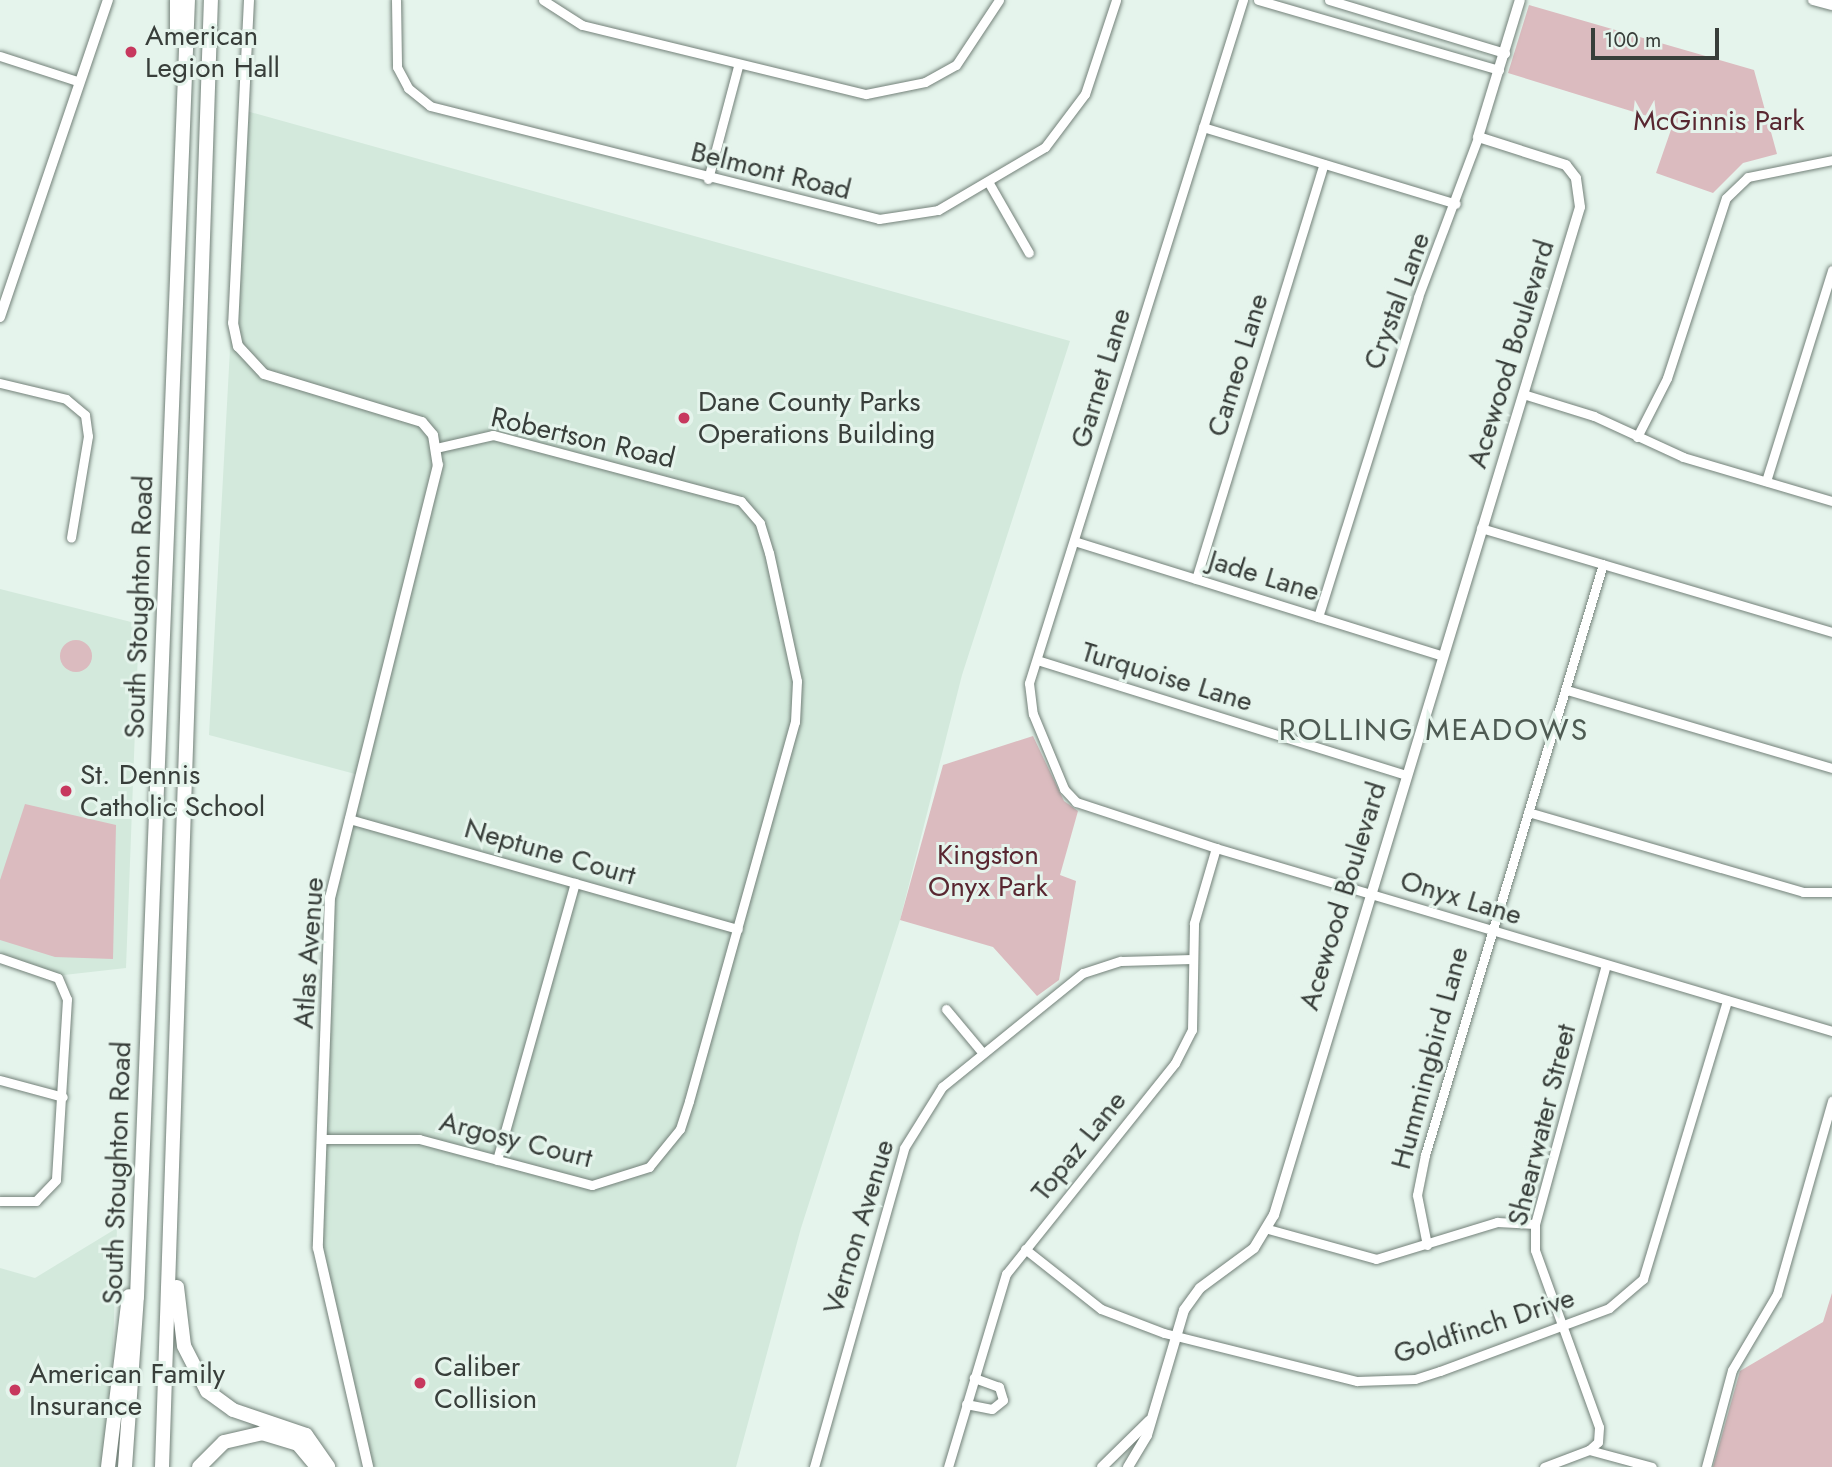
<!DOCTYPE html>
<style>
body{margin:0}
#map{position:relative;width:1832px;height:1467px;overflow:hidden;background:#e5f4ec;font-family:Jost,sans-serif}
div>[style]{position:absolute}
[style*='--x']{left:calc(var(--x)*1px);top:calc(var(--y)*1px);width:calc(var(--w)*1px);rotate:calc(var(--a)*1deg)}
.built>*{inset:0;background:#d3e9dc}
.green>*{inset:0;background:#dbbbbf}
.round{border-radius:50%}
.roads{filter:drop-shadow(0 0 2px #738179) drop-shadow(0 0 2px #738179)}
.minor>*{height:9px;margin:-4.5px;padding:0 4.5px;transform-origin:4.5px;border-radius:4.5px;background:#fff}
.tertiary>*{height:10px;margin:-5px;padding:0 5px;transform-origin:5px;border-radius:5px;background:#fff}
.primary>*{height:14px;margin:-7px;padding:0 7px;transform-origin:7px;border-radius:7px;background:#fff}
.dots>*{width:19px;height:19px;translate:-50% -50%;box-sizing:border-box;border:4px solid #e5f4ec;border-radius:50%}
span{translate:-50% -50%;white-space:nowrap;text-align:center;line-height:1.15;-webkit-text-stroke:6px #e5f4ec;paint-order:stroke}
.poi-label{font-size:28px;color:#383e3a}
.left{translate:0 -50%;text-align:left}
.park-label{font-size:28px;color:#592731}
.street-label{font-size:28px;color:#383e3a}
.neighbourhood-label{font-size:30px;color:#4e5b53;letter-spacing:2px}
.scale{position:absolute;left:1591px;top:28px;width:128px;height:32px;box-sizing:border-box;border:4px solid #383e3a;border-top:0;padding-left:9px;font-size:21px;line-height:24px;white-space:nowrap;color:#383e3a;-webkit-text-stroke:5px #e5f4ec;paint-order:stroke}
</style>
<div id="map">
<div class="built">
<i style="clip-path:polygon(243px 110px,1070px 341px,962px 675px,900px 920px,801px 1228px,736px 1467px,367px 1467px,320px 1263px,330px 897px,359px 775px,209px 735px)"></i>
<i style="clip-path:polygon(0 589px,139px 624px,126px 968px,55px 976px,0 958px)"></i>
<i style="clip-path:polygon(117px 1228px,109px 1467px,0 1467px,0 1268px,35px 1278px)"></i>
</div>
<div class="green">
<i style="clip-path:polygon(1529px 5px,1754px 70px,1777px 154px,1743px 163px,1713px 193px,1656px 173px,1673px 124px,1508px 73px)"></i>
<i class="round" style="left:60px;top:640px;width:32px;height:32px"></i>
<i style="clip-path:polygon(1033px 736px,1064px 801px,1078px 811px,1060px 875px,1076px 881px,1059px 980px,1037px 996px,993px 947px,900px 920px,943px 765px)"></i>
<i style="clip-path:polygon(25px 804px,116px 825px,113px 959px,55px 957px,0 940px,0 880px)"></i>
<i style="clip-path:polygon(1832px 1293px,1832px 1467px,1713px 1467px,1740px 1371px,1823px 1322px)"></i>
</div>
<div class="roads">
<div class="minor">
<i style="--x:396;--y:0;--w:67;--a:89.1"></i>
<i style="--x:397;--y:67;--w:24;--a:62"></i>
<i style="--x:408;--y:88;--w:28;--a:39"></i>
<i style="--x:430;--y:106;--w:463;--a:14.1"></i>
<i style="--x:879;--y:219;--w:60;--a:-8.7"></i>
<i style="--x:938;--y:210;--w:124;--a:-30.5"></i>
<i style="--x:1045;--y:147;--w:66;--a:-53"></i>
<i style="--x:1085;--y:94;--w:99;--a:-71.7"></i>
<i style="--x:543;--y:0;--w:46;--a:32.7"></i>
<i style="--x:582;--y:25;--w:292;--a:13.7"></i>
<i style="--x:866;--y:94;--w:60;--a:-11.5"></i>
<i style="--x:925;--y:82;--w:35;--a:-29"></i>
<i style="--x:956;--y:65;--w:78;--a:-56.5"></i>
<i style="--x:1243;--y:0;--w:716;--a:107.4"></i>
<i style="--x:1029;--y:683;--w:31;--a:83"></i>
<i style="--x:1033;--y:714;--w:81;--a:67.5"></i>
<i style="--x:1064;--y:789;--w:18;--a:47"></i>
<i style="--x:1076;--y:802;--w:147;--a:18.2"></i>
<i style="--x:1216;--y:848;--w:643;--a:16.55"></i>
<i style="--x:1258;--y:0;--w:251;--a:16.2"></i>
<i style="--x:1329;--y:0;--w:184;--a:16.8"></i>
<i style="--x:0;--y:56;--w:81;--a:18"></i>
<i style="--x:1203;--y:127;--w:264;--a:16.9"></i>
<i style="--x:708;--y:179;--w:117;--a:-75.1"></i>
<i style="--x:990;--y:185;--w:78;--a:60.2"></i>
<i style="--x:0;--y:383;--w:68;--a:13.6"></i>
<i style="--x:66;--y:399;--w:25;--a:40"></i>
<i style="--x:85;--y:415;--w:21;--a:82"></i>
<i style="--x:88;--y:436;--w:103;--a:99.5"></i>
<i style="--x:1523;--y:394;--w:74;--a:17.2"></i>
<i style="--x:1594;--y:416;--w:98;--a:24.7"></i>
<i style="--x:1683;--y:457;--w:155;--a:16.5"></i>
<i style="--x:1637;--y:437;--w:66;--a:-63"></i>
<i style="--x:1667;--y:378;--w:189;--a:-71.9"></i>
<i style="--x:1726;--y:198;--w:30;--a:-44"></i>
<i style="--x:1748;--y:177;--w:86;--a:-11.4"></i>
<i style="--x:1766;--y:481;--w:221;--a:-72.6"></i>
<i style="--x:1481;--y:528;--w:366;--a:16.5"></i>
<i style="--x:1074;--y:541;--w:383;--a:17.3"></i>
<i style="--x:1196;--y:579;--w:434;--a:-72.9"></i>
<i style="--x:1318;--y:617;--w:335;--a:-72.6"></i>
<i style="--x:1418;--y:297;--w:171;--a:-69.4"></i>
<i style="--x:1037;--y:660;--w:384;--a:17.3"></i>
<i style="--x:1567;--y:690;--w:276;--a:16.4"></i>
<i style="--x:1528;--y:812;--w:286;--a:16.2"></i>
<i style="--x:1803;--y:892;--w:29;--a:0"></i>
<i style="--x:349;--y:819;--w:404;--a:15.8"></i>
<i style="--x:0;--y:958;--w:61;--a:19"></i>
<i style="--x:58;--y:978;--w:23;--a:67"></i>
<i style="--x:67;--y:999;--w:181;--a:93.5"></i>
<i style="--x:56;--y:1180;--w:29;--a:134"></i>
<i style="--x:36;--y:1201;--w:36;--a:180"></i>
<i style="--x:946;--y:1009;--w:55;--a:50.2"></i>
<i style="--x:0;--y:1080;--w:65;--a:15.1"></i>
<i style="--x:322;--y:1139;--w:97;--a:0"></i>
<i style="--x:419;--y:1139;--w:179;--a:14.9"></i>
<i style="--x:592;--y:1185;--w:60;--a:-17.5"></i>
<i style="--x:649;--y:1167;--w:49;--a:-50.8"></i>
<i style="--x:680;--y:1129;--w:29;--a:-72"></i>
<i style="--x:689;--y:1101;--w:394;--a:-74.4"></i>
<i style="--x:795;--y:722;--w:41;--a:-87.2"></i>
<i style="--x:797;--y:681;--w:131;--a:-102.3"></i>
<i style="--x:769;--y:553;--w:31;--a:-107"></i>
<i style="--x:760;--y:523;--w:29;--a:-131"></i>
<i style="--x:741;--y:501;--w:257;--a:-165.1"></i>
<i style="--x:493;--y:435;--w:58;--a:167.2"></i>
<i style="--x:497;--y:1160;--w:288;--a:-74.3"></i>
<i style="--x:1268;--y:1229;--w:112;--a:15.5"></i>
<i style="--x:1376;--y:1259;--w:127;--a:-17"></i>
<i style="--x:1497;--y:1222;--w:38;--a:3"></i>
<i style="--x:1427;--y:1245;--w:51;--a:-101.3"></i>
<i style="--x:1417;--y:1195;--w:41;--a:-78.7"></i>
<i style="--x:1425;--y:1155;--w:617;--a:-73.24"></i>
<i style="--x:1025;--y:1249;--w:97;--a:38.3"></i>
<i style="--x:1101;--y:1309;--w:67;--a:20.9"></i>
<i style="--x:1164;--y:1333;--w:199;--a:14"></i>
<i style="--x:1357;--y:1381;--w:58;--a:-2"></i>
<i style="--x:1415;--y:1379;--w:26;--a:-18"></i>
<i style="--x:1440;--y:1371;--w:180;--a:-20.4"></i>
<i style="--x:1609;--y:1308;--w:45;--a:-40.5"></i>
<i style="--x:1643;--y:1279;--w:291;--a:-73.2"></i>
<i style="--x:966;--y:1404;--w:26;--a:11"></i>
<i style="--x:992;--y:1409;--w:14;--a:-39"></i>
<i style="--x:1003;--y:1400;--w:14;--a:-107"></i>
<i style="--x:999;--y:1387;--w:27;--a:-160"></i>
<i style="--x:1589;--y:1450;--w:12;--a:-42"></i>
<i style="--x:1598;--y:1442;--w:15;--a:-86"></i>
<i style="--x:1599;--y:1427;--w:188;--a:-109.9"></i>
<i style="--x:1535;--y:1250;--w:26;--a:-90"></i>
<i style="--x:1535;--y:1224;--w:269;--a:-74.7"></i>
<i style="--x:814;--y:1467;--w:331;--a:-74.2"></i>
<i style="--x:904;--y:1148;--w:72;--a:-58.1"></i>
<i style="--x:942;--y:1087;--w:181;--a:-39"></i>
<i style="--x:1083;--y:973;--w:40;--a:-18"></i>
<i style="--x:1121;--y:961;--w:71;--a:-1.6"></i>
<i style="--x:948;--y:1467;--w:202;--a:-73.3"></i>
<i style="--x:1006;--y:1274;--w:270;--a:-51.3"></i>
<i style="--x:1175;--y:1063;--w:37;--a:-63"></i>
<i style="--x:1192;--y:1030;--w:107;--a:-88.9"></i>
<i style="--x:1194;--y:923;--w:78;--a:-73.7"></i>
<i style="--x:1544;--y:1467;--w:48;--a:-20.7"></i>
<i style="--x:1589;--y:1450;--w:65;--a:15.1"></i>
<i style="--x:1706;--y:1467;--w:100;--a:-75"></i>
<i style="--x:1732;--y:1370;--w:88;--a:-59.4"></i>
<i style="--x:1777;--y:1294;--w:201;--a:-74.1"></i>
</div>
<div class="tertiary">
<i style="--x:249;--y:0;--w:323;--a:92.8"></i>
<i style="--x:233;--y:323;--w:24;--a:78"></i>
<i style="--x:238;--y:346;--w:38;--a:47"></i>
<i style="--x:264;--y:374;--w:165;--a:16.9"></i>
<i style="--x:422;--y:422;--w:17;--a:50"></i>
<i style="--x:433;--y:435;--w:30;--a:81"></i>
<i style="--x:438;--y:465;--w:445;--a:104"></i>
<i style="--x:330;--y:897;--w:351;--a:92"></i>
<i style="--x:318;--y:1248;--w:225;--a:77.1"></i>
<i style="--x:1813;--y:0;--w:20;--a:15"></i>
<i style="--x:0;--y:317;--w:335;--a:-71.2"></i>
<i style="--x:1102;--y:1467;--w:66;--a:-44.4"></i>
<i style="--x:1128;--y:1467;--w:37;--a:-59"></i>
<i style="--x:1147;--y:1435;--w:130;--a:-73.5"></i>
<i style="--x:1184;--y:1310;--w:27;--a:-54"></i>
<i style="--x:1200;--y:1288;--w:67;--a:-36.5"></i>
<i style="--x:1254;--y:1248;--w:39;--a:-59"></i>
<i style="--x:1274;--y:1215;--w:1053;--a:-73.11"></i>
<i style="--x:1580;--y:207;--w:29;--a:-98"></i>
<i style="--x:1576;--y:178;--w:16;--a:-128"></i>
<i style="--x:1566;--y:165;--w:92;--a:-162.3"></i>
<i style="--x:1478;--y:137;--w:143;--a:-73"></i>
</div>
<div class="primary">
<i style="--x:177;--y:0;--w:34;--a:90"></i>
<i style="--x:177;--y:1287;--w:59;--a:83.2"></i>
<i style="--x:184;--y:1346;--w:51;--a:62.9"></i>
<i style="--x:207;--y:1391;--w:32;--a:36"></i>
<i style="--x:233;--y:1410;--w:77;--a:18.9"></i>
<i style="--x:306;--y:1435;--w:39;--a:55"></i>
<i style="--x:108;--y:1467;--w:172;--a:-83"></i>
<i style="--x:125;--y:1467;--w:170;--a:-86"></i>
<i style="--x:137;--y:1297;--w:1298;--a:-87.75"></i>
<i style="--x:162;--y:1467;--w:1468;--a:-88.09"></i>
<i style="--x:199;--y:1467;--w:35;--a:-45"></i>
<i style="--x:224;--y:1442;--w:39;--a:-13"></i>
<i style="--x:262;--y:1433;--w:38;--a:17"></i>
<i style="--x:298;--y:1444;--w:30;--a:50"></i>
</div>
</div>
<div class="dots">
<i style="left:131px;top:52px;background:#c7385e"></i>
<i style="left:684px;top:418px;background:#c7385e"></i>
<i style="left:66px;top:791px;background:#c7385e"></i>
<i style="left:420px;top:1383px;background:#c7385e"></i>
<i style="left:15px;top:1390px;background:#c7385e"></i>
</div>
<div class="poi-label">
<span class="left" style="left:145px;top:52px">American<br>Legion Hall</span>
<span class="left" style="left:698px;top:418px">Dane County Parks<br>Operations Building</span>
<span class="left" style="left:80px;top:791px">St. Dennis<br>Catholic School</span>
<span class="left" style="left:434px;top:1383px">Caliber<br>Collision</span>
<span class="left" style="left:29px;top:1390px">American Family<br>Insurance</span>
</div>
<div class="park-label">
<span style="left:1719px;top:121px">McGinnis Park</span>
<span style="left:988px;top:871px">Kingston<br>Onyx Park</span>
</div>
<div class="street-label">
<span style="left:771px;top:171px;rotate:14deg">Belmont Road</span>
<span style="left:1397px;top:301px;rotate:-70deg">Crystal Lane</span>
<span style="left:1511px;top:354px;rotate:-73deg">Acewood Boulevard</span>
<span style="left:1238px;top:365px;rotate:-73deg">Cameo Lane</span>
<span style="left:1101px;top:378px;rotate:-73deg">Garnet Lane</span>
<span style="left:583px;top:438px;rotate:13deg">Robertson Road</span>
<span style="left:1264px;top:576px;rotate:17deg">Jade Lane</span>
<span style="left:139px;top:607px;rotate:-88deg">South Stoughton Road</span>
<span style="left:1167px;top:677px;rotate:17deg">Turquoise Lane</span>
<span style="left:550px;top:852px;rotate:16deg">Neptune Court</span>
<span style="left:1343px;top:896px;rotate:-73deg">Acewood Boulevard</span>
<span style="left:1461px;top:898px;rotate:17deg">Onyx Lane</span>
<span style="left:309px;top:953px;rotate:-86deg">Atlas Avenue</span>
<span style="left:1430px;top:1058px;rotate:-75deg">Hummingbird Lane</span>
<span style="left:1542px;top:1125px;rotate:-76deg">Shearwater Street</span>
<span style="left:516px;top:1140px;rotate:14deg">Argosy Court</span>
<span style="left:1079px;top:1146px;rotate:-51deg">Topaz Lane</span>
<span style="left:117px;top:1173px;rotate:-88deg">South Stoughton Road</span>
<span style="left:859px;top:1227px;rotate:-73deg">Vernon Avenue</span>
<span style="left:1484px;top:1326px;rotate:-18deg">Goldfinch Drive</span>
</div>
<div class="neighbourhood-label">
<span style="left:1434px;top:730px">ROLLING MEADOWS</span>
</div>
<div class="scale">100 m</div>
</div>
